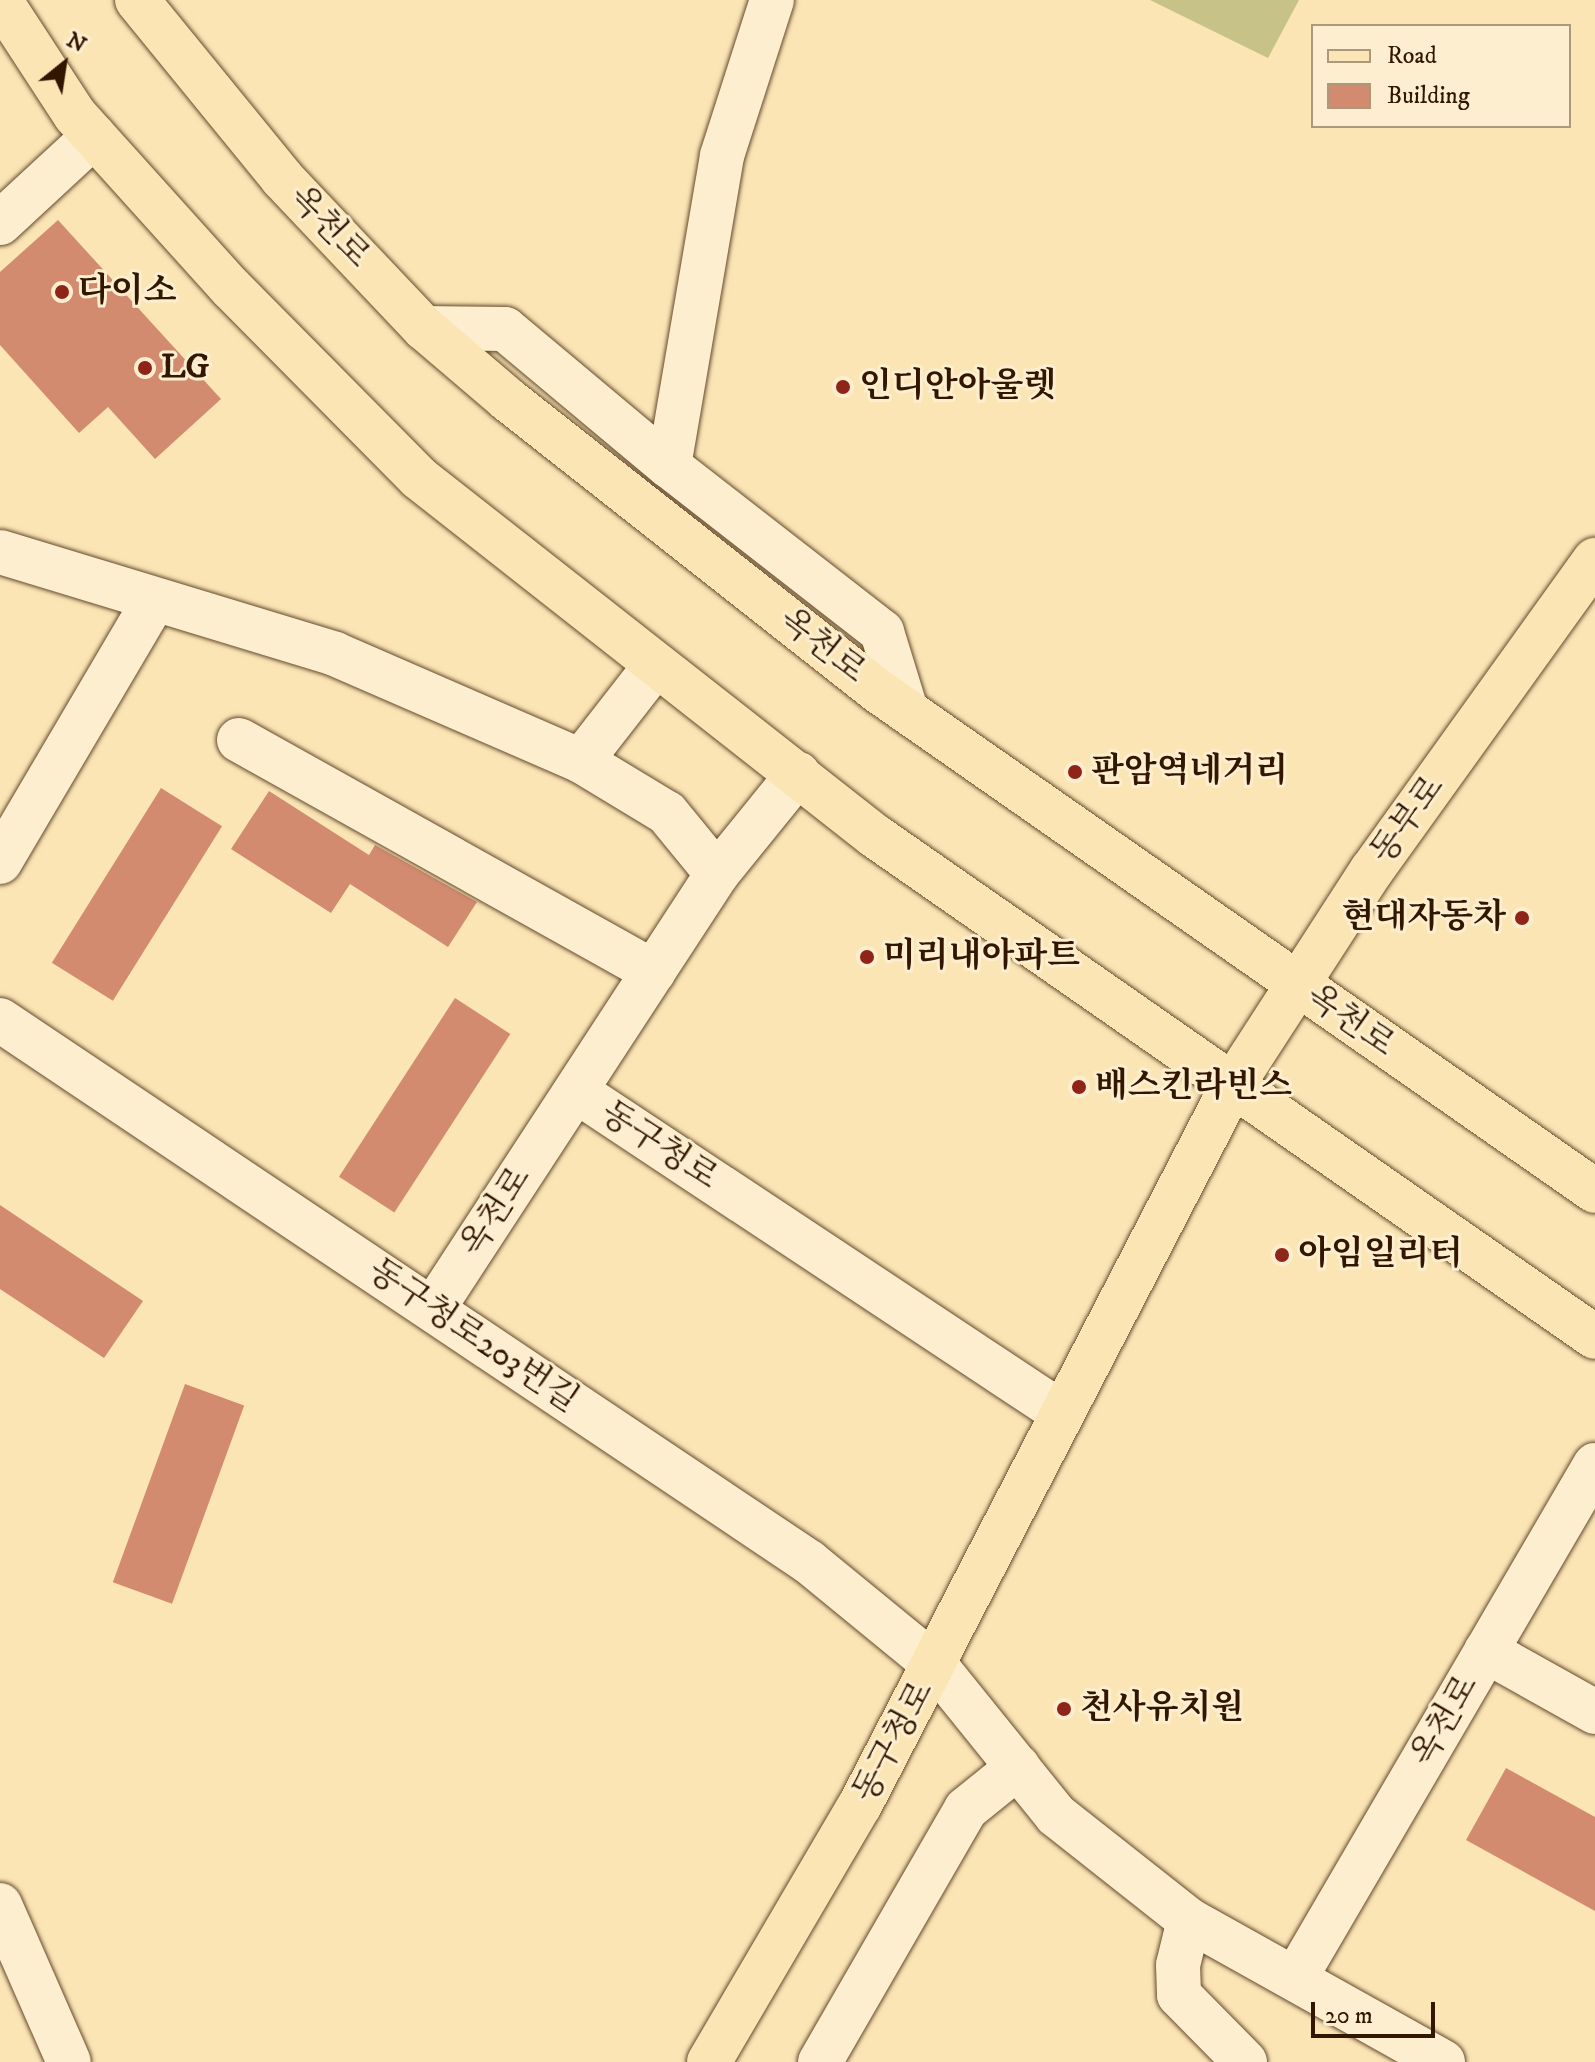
<!DOCTYPE html>
<meta charset="utf-8">
<style>
body{margin:0}
#map{position:relative;width:1595px;height:2062px;overflow:hidden;background:#fbe5b5;font-family:"IM FELL DW Pica","Noto Serif KR",serif}
div>[style]{position:absolute}
[style*='--x']{left:calc(var(--x)*1px);top:calc(var(--y)*1px);width:calc(var(--w)*1px);rotate:calc(var(--a)*1deg)}
.green>*{inset:0;background:#c6c288}
.building>*{inset:0;background:#d28b6f;transform-origin:0 0}
.roads{filter:drop-shadow(0 0 2px #654a2d) drop-shadow(0 0 2px #654a2d)}
.minor>*{height:44px;margin:-22px;padding:0 22px;transform-origin:22px;border-radius:22px;background:#fceecf}
.major>*{height:44px;margin:-22px;padding:0 22px;transform-origin:22px;border-radius:22px;background:#fbe5b5}
.dots>*{width:22px;height:22px;translate:-50% -50%;box-sizing:border-box;border:4px solid #fceecf;border-radius:50%}
span{translate:-50% -50%;white-space:nowrap;text-align:center;line-height:1.15;-webkit-text-stroke:6px #fceecf;paint-order:stroke}
.street-label{font-size:34px;color:#331600}
.poi-label{font-size:34px;color:#331600;font-weight:700}
.left{translate:0 -50%;text-align:left}
.right{translate:-100% -50%;text-align:right}
.legend{position:absolute;left:1311px;top:24px;width:260px;height:104px;box-sizing:border-box;background:#fceecf;border:2px solid #ac987c;margin:0;padding:10px 14px;list-style:none;font-size:24px;color:#331600}
.legend li{display:flex;align-items:center;gap:16px;height:40px}
.legend b{width:40px;border:2px solid #ac987c}
.north{position:absolute;left:24px;top:24px;width:80px;height:80px;-webkit-text-stroke:6px #fceecf;paint-order:stroke;rotate:30deg;font-size:22px;font-weight:700;line-height:32px;text-align:center;color:#331600}
.north::after{content:'';display:block;margin:auto;width:28px;height:36px;background:#331600;clip-path:polygon(50% 0,100% 100%,50% 72%,0 100%)}
.scale{position:absolute;left:1311px;top:2002px;width:124px;height:36px;box-sizing:border-box;border:4px solid #331600;border-top:0;padding-left:10px;font-size:24px;line-height:28px;white-space:nowrap;color:#331600;-webkit-text-stroke:6px #fceecf;paint-order:stroke}
</style>
<div id="map">
<div class="green">
<i style="clip-path:polygon(1150px 0,1299px 0,1268px 58px)"></i>
</div>
<div class="building">
<i style="clip-path:polygon(58px 220px,221px 399px,155px 459px,108px 407px,79px 433px,0 345px,0 272px)"></i>
<i style="left:161px;top:788px;width:72px;height:206px;rotate:32deg"></i>
<i style="clip-path:polygon(269px 791px,369px 855px,375px 845px,477px 902px,448px 947px,350px 884px,331px 913px,231px 849px)"></i>
<i style="left:455px;top:998px;width:66px;height:213px;rotate:33deg"></i>
<i style="clip-path:polygon(0 1205px,143px 1301px,104px 1358px,0 1289px)"></i>
<i style="left:185px;top:1384px;width:63px;height:211px;rotate:20deg"></i>
<i style="clip-path:polygon(1506px 1768px,1595px 1817px,1595px 1911px,1466px 1840px)"></i>
</div>
<div class="roads">
<div class="minor">
<i style="--x:772;--y:0;--w:164;--a:107.8"></i>
<i style="--x:722;--y:156;--w:314;--a:99.7"></i>
<i style="--x:669;--y:466;--w:270;--a:37.9"></i>
<i style="--x:882;--y:632;--w:82;--a:72.9"></i>
<i style="--x:0;--y:223;--w:128;--a:-42.8"></i>
<i style="--x:424;--y:328;--w:81;--a:0.7"></i>
<i style="--x:505;--y:329;--w:214;--a:39.9"></i>
<i style="--x:0;--y:552;--w:350;--a:16.9"></i>
<i style="--x:335;--y:654;--w:268;--a:23.5"></i>
<i style="--x:581;--y:761;--w:100;--a:31.2"></i>
<i style="--x:667;--y:813;--w:79;--a:50.7"></i>
<i style="--x:239;--y:740;--w:475;--a:29.2"></i>
<i style="--x:581;--y:761;--w:120;--a:-52.1"></i>
<i style="--x:0;--y:862;--w:303;--a:-59.5"></i>
<i style="--x:0;--y:1020;--w:974;--a:33.82"></i>
<i style="--x:809;--y:1562;--w:163;--a:39.3"></i>
<i style="--x:935;--y:1665;--w:193;--a:51.1"></i>
<i style="--x:1056;--y:1815;--w:169;--a:38.3"></i>
<i style="--x:1189;--y:1920;--w:291;--a:29.2"></i>
<i style="--x:576;--y:1091;--w:583;--a:33.53"></i>
<i style="--x:433;--y:1309;--w:520;--a:-56.86"></i>
<i style="--x:717;--y:874;--w:129;--a:-51"></i>
<i style="--x:1486;--y:1651;--w:125;--a:29.2"></i>
<i style="--x:0;--y:1905;--w:171;--a:66.3"></i>
<i style="--x:1189;--y:1920;--w:46;--a:103.7"></i>
<i style="--x:1178;--y:1965;--w:30;--a:88"></i>
<i style="--x:1179;--y:1995;--w:94;--a:45.4"></i>
<i style="--x:1296;--y:1977;--w:593;--a:-59.72"></i>
<i style="--x:820;--y:2062;--w:292;--a:-60"></i>
<i style="--x:966;--y:1809;--w:67;--a:-38.9"></i>
</div>
<div class="major">
<i style="--x:0;--y:0;--w:137;--a:56.9"></i>
<i style="--x:75;--y:115;--w:233;--a:48"></i>
<i style="--x:231;--y:288;--w:267;--a:45.3"></i>
<i style="--x:419;--y:478;--w:580;--a:38.14"></i>
<i style="--x:875;--y:836;--w:877;--a:34.83"></i>
<i style="--x:137;--y:0;--w:230;--a:50.8"></i>
<i style="--x:282;--y:178;--w:207;--a:46.6"></i>
<i style="--x:424;--y:328;--w:109;--a:40.5"></i>
<i style="--x:507;--y:399;--w:472;--a:38.2"></i>
<i style="--x:878;--y:691;--w:874;--a:34.89"></i>
<i style="--x:709;--y:2062;--w:298;--a:-59.6"></i>
<i style="--x:860;--y:1805;--w:810;--a:-62.64"></i>
<i style="--x:1232;--y:1086;--w:257;--a:-57.1"></i>
<i style="--x:1372;--y:870;--w:382;--a:-54.3"></i>
</div>
</div>
<div class="dots">
<i style="left:62px;top:292px;background:#8f2418"></i>
<i style="left:145px;top:368px;background:#8f2418"></i>
<i style="left:843px;top:387px;background:#8f2418"></i>
<i style="left:1075px;top:772px;background:#8f2418"></i>
<i style="left:1522px;top:918px;background:#8f2418"></i>
<i style="left:867px;top:957px;background:#8f2418"></i>
<i style="left:1079px;top:1087px;background:#8f2418"></i>
<i style="left:1282px;top:1255px;background:#8f2418"></i>
<i style="left:1064px;top:1709px;background:#8f2418"></i>
</div>
<div class="street-label">
<span style="left:329px;top:227px;rotate:46deg">옥천로</span>
<span style="left:822px;top:646px;rotate:38deg">옥천로</span>
<span style="left:1408px;top:820px;rotate:-54deg">동부로</span>
<span style="left:1350px;top:1021px;rotate:35deg">옥천로</span>
<span style="left:659px;top:1146px;rotate:33deg">동구청로</span>
<span style="left:496px;top:1212px;rotate:-57deg">옥천로</span>
<span style="left:473px;top:1336px;rotate:34deg">동구청로203번길</span>
<span style="left:1445px;top:1721px;rotate:-60deg">옥천로</span>
<span style="left:894px;top:1742px;rotate:-62deg">동구청로</span>
</div>
<div class="poi-label">
<span class="left" style="left:78px;top:292px">다이소</span>
<span class="left" style="left:161px;top:368px">LG</span>
<span class="left" style="left:859px;top:387px">인디안아울렛</span>
<span class="left" style="left:1091px;top:772px">판암역네거리</span>
<span class="right" style="left:1506px;top:918px">현대자동차</span>
<span class="left" style="left:883px;top:957px">미리내아파트</span>
<span class="left" style="left:1095px;top:1087px">배스킨라빈스</span>
<span class="left" style="left:1298px;top:1255px">아임일리터</span>
<span class="left" style="left:1080px;top:1709px">천사유치원</span>
</div>
<ul class="legend">
<li><b style="height:10px;background:#fbe5b5"></b>Road</li>
<li><b style="height:22px;background:#d28b6f"></b>Building</li>
</ul>
<div class="north">N</div>
<div class="scale">20 m</div>
</div>
